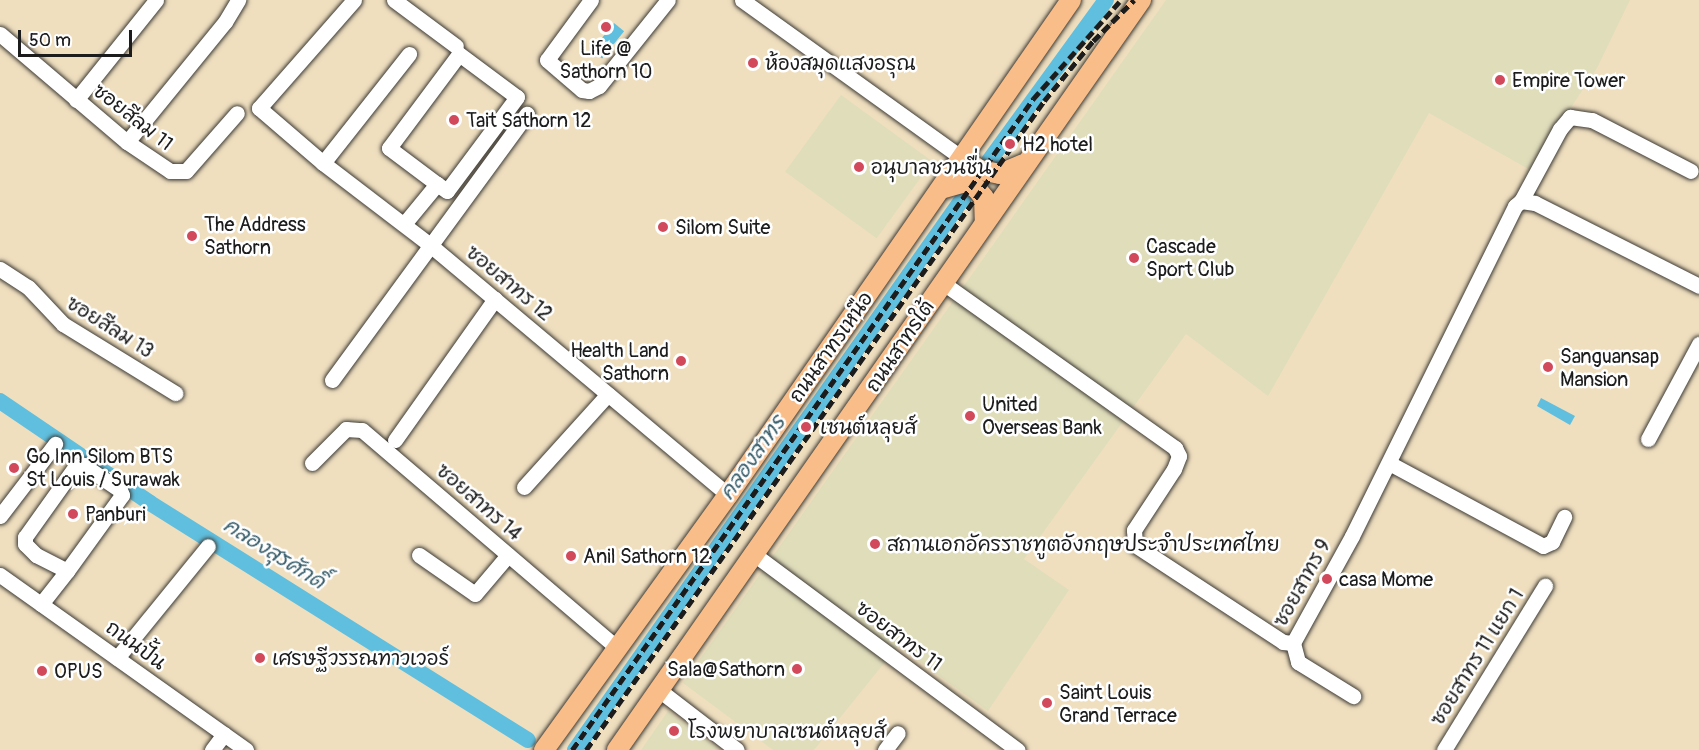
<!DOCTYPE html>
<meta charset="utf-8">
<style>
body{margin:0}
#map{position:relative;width:1699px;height:750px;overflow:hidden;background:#efdfbf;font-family:Pangolin,"Playpen Sans Thai",sans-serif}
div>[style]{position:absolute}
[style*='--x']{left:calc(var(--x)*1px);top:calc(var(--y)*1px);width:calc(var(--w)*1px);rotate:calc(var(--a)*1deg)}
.built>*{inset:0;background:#e0ddbb;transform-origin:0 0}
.water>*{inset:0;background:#60bfde;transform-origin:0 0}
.canal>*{height:16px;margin:-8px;padding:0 8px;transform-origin:8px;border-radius:8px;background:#60bfde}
.roads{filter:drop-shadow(0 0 2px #3c3934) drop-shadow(0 0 2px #3c3934)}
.minor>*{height:15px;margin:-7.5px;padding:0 7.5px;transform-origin:7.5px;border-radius:7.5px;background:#fff}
.major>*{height:20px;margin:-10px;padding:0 10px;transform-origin:10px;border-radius:10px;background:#f8bd89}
.rail>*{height:4.5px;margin-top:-2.25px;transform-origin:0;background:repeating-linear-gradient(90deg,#1c1c1c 0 9px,transparent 0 13.5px)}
.dots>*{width:16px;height:16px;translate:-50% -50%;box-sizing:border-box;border:3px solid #fff;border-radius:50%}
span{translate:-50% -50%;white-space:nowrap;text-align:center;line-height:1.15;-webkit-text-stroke:5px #fff;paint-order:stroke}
.poi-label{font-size:20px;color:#1c1c1c}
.left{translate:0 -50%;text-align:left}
.right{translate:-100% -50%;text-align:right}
.street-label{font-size:20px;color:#1c1c1c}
.water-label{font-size:21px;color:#375d6a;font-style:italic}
.scale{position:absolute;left:18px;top:30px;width:114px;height:27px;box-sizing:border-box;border:3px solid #1c1c1c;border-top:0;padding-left:8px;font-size:18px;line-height:21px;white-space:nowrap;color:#1c1c1c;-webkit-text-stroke:4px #fff;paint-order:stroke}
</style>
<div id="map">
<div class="built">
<i style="clip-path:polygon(1166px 0,1630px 0,1597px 68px,1530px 170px,1429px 113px,1268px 396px,1186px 334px,1024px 559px,1069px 590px,988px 711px,898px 646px,814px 750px,773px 750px,683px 683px)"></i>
<i style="left:841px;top:95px;width:113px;height:95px;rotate:36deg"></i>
<i style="clip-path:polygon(668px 711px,720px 750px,641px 750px)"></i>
</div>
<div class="water">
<i style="left:614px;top:23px;width:13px;height:35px;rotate:39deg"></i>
<i style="clip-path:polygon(1541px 398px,1575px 416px,1570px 425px,1537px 406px)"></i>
</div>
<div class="canal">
<i style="--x:989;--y:161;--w:199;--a:-54"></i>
<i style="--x:0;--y:401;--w:181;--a:34.2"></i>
<i style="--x:150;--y:503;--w:446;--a:32.1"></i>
<i style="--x:575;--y:750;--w:683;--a:-54.89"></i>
</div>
<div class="roads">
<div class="minor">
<i style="--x:354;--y:0;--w:144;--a:131.3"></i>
<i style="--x:259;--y:108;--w:84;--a:40.7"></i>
<i style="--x:323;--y:163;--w:133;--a:37.4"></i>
<i style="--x:429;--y:244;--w:390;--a:40"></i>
<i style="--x:394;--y:0;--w:77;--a:36.6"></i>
<i style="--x:591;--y:0;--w:74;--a:126.3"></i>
<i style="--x:547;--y:60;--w:46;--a:40.6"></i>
<i style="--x:582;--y:90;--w:7;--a:8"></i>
<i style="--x:589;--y:91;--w:11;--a:-27"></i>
<i style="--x:599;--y:86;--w:110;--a:-51.3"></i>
<i style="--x:742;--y:0;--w:271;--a:35.7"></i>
<i style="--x:0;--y:34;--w:167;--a:40.4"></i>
<i style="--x:127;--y:142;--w:52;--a:34"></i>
<i style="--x:170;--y:171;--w:16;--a:0"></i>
<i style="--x:186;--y:171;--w:77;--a:-48.7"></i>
<i style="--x:76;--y:100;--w:128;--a:-51.3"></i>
<i style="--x:127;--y:142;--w:155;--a:-50.8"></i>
<i style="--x:225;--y:22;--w:26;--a:-59"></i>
<i style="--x:323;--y:163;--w:139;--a:-51.7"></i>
<i style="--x:1521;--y:201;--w:82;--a:-61.6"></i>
<i style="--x:1560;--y:129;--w:16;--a:-50"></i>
<i style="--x:1570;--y:117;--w:22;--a:8"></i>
<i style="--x:1592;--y:120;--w:111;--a:27.3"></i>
<i style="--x:404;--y:224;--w:52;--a:-50.5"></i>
<i style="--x:437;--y:184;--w:60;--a:-143.1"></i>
<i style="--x:389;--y:148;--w:117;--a:-53.3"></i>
<i style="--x:459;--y:54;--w:72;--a:36.6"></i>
<i style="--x:517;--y:97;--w:117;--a:126.7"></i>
<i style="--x:447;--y:191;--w:12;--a:-145"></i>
<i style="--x:0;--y:269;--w:33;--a:33"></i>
<i style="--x:28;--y:287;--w:51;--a:46.6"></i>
<i style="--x:63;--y:324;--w:132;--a:31.6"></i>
<i style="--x:943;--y:283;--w:285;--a:35.4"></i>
<i style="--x:1175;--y:448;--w:9;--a:63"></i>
<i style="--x:1179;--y:456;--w:14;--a:111"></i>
<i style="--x:1174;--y:469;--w:73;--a:123.3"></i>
<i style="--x:1134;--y:530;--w:15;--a:86"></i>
<i style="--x:1135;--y:545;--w:177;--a:33.2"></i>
<i style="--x:1283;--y:642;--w:10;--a:6"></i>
<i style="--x:1293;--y:643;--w:122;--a:-61.1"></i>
<i style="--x:1352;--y:536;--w:368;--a:-63.7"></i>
<i style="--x:1515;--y:206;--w:8;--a:-40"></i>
<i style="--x:1521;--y:201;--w:14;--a:8"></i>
<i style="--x:1535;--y:203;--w:184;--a:26.8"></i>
<i style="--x:332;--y:380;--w:330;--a:-53.8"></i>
<i style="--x:1648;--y:439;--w:108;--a:-61.8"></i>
<i style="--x:395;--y:440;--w:173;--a:-54.7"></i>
<i style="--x:312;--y:463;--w:48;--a:-45"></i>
<i style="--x:346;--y:429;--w:16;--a:4"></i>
<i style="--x:362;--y:430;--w:337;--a:40.5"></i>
<i style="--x:1389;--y:463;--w:175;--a:28.3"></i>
<i style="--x:1543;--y:546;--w:10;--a:-24"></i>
<i style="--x:1552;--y:542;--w:28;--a:-64"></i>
<i style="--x:524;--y:487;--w:125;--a:-47.9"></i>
<i style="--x:0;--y:516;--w:91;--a:-52.6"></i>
<i style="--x:419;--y:555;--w:68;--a:34.9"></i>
<i style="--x:475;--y:594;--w:51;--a:-49.8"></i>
<i style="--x:755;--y:555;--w:327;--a:36.6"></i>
<i style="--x:0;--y:575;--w:302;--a:35.4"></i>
<i style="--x:41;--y:604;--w:42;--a:-51.8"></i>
<i style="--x:67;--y:571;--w:94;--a:-54.1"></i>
<i style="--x:122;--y:495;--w:5;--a:-112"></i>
<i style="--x:120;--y:490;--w:45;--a:-146"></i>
<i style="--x:83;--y:465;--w:8;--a:166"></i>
<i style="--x:75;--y:467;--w:86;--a:125.5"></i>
<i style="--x:25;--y:537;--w:7;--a:90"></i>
<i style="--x:25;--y:544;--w:16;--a:45"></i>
<i style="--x:36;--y:555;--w:35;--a:27"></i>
<i style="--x:1293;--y:643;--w:20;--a:75"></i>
<i style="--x:1298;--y:662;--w:65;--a:31.7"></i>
<i style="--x:117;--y:658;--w:144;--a:-50.9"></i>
<i style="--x:659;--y:690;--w:98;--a:37.6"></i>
<i style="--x:212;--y:750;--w:20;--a:-53"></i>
<i style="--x:885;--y:750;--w:21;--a:-53"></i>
<i style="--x:1444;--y:750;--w:193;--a:-58.4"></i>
</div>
<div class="major">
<i style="--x:962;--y:158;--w:22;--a:34"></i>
<i style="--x:980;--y:170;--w:20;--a:11"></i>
<i style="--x:1000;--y:174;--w:25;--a:-23"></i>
<i style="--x:941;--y:189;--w:25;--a:-16"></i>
<i style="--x:965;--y:182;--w:13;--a:29"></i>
<i style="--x:976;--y:188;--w:13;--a:51"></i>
<i style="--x:984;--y:198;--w:23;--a:88"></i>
<i style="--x:544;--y:750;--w:314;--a:-54.2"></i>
<i style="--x:728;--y:495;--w:602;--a:-55.28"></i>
<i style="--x:617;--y:750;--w:915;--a:-55.06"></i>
</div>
</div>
<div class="rail">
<i style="--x:572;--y:750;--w:798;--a:-54.7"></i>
<i style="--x:1033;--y:99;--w:132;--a:-48.4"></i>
<i style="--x:586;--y:750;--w:794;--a:-54.79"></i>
<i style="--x:1044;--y:101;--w:77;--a:-50.8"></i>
<i style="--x:1093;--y:41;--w:58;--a:-45"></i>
</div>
<div class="dots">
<i style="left:606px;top:27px;background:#d1495b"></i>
<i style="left:753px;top:63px;background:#d1495b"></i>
<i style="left:1500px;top:80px;background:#d1495b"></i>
<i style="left:454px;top:120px;background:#d1495b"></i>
<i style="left:1010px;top:144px;background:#d1495b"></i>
<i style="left:859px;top:167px;background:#d1495b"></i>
<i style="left:663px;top:227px;background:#d1495b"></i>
<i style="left:192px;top:236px;background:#d1495b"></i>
<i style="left:1134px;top:258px;background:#d1495b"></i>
<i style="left:681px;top:361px;background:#d1495b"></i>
<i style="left:1548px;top:367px;background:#d1495b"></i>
<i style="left:970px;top:416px;background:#d1495b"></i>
<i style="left:806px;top:427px;background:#d1495b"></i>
<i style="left:14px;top:468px;background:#d1495b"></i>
<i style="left:73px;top:514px;background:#d1495b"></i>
<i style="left:875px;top:544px;background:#d1495b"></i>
<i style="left:571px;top:556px;background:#d1495b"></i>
<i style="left:1327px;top:579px;background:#d1495b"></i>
<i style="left:260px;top:658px;background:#d1495b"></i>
<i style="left:797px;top:669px;background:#d1495b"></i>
<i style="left:42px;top:671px;background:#d1495b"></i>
<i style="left:1047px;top:703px;background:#d1495b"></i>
<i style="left:674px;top:731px;background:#d1495b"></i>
</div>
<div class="poi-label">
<span style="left:606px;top:60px">Life @<br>Sathorn 10</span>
<span class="left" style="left:765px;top:63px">ห้องสมุดแสงอรุณ</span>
<span class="left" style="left:1512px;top:80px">Empire Tower</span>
<span class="left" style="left:466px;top:120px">Tait Sathorn 12</span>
<span class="left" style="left:1022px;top:144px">H2 hotel</span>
<span class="left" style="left:871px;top:167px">อนุบาลชวนชื่น</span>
<span class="left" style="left:204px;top:236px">The Address<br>Sathorn</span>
<span class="left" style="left:675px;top:227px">Silom Suite</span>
<span class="left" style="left:1146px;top:258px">Cascade<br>Sport Club</span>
<span class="right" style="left:669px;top:362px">Health Land<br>Sathorn</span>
<span class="left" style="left:1560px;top:368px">Sanguansap<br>Mansion</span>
<span class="left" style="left:982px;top:416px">United<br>Overseas Bank</span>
<span class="left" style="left:820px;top:427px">เซนต์หลุยส์</span>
<span class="left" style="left:26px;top:468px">Go Inn Silom BTS<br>St Louis / Surawak</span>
<span class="left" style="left:85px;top:514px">Panburi</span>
<span class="left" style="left:887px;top:544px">สถานเอกอัครราชทูตอังกฤษประจำประเทศไทย</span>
<span class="left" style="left:583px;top:556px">Anil Sathorn 12</span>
<span class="left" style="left:1339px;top:579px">casa Mome</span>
<span class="left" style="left:272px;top:658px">เศรษฐีวรรณทาวเวอร์</span>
<span class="right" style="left:785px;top:669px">Sala@Sathorn</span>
<span class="left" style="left:54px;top:671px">OPUS</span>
<span class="left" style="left:1059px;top:704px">Saint Louis<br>Grand Terrace</span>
<span class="left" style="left:688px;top:731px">โรงพยาบาลเซนต์หลุยส์</span>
</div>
<div class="street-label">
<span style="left:133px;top:117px;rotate:38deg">ซอยสีลม 11</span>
<span style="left:509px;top:283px;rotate:40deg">ซอยสาทร 12</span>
<span style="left:110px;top:327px;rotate:32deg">ซอยสีลม 13</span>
<span style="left:900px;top:346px;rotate:-56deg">ถนนสาทรใต้</span>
<span style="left:831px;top:347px;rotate:-55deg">ถนนสาทรเหนือ</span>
<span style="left:479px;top:502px;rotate:41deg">ซอยสาทร 14</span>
<span style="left:1302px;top:583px;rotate:-61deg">ซอยสาทร 9</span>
<span style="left:899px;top:636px;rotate:37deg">ซอยสาทร 11</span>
<span style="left:136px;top:645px;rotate:36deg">ถนนปั้น</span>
<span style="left:1477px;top:657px;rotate:-58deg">ซอยสาทร 11 แยก 1</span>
</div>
<div class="water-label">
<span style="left:753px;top:458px;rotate:-55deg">คลองสาทร</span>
<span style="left:274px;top:554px;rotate:32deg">คลองสุรศักดิ์</span>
</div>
<div class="scale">50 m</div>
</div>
